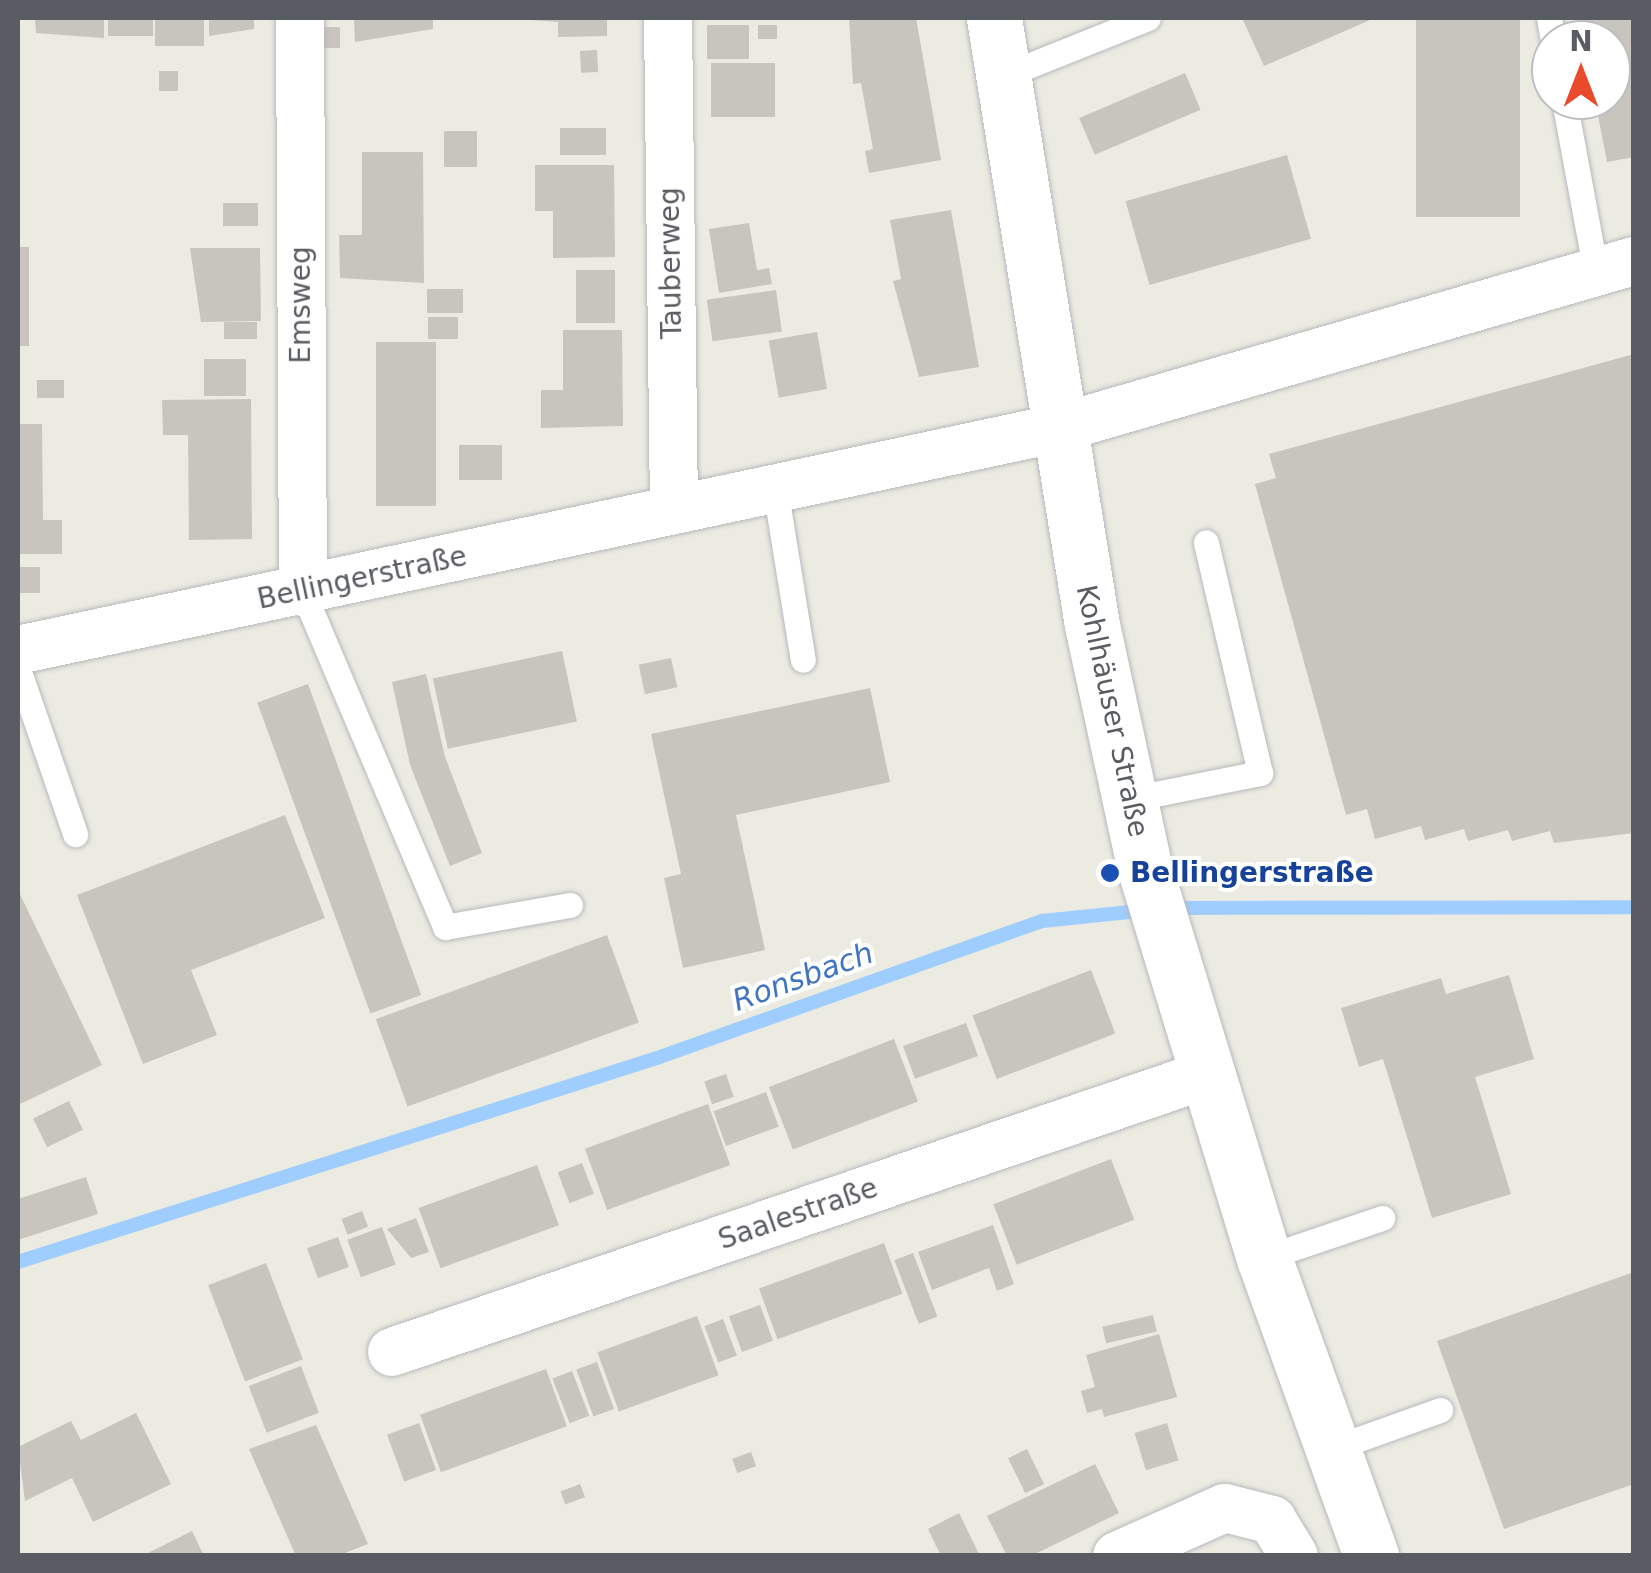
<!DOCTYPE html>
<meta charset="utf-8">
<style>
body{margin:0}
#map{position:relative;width:1651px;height:1573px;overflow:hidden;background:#ecebe1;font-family:"DejaVu Sans",sans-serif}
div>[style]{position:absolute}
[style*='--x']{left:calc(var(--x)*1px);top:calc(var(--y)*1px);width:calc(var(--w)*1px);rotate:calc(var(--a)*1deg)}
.stream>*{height:14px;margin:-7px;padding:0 7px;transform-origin:7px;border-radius:7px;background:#9fcdfe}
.building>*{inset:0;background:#c7c5be;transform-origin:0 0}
.roads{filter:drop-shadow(0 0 2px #b6b8be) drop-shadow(0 0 2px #b6b8be)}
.service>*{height:25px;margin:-12.5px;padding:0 12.5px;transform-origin:12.5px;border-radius:12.5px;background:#fff}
.minor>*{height:48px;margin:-24px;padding:0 24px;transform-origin:24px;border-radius:24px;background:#fff}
.tertiary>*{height:55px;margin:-27.5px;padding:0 27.5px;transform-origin:27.5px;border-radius:27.5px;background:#fff}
.dots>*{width:28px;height:28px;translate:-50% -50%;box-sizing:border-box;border:5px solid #fff;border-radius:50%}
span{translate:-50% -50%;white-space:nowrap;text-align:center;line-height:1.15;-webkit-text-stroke:8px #fff;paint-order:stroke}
.street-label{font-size:28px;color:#595c62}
.transit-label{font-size:28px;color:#164399;font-weight:700}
.left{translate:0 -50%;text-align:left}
.water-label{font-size:30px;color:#4275c1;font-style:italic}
.frame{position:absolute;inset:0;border:20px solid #595c62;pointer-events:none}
.north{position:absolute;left:1531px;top:20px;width:100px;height:100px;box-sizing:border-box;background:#fff;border:2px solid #bdbec0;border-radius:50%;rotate:0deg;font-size:28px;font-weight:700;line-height:40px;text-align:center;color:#595c62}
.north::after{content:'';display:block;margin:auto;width:35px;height:45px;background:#e84a2b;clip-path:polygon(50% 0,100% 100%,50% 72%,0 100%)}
</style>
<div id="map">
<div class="stream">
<i style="--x:1170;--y:908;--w:464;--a:-0.1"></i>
<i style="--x:18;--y:1262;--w:671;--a:-17.71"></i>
<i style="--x:657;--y:1058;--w:409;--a:-19.6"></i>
<i style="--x:1042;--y:921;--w:107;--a:-5.9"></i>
</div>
<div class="building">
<i style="clip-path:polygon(35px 18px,104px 18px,104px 38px,36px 33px)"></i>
<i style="left:108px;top:18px;width:45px;height:18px"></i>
<i style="left:155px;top:18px;width:49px;height:28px"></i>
<i style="clip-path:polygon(209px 18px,254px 18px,254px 29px,209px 36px)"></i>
<i style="clip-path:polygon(354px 18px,433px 18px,433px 29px,355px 42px)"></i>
<i style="clip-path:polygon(505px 18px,607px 18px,607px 36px,558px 37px,558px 22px)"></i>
<i style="clip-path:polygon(849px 18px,916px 18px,941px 160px,869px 173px,865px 151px,873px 149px,861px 83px,853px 84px)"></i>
<i style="clip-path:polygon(1242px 18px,1375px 18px,1264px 66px)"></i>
<i style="left:1416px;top:18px;width:104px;height:199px"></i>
<i style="clip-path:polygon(1580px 18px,1634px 18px,1634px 157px,1607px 162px,1595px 100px,1611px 100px,1611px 40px,1584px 40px)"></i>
<i style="left:707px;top:25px;width:42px;height:34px"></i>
<i style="left:777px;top:25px;width:14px;height:19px;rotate:90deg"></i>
<i style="left:322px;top:27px;width:18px;height:21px"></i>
<i style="left:597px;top:50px;width:22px;height:17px;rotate:87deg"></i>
<i style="left:775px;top:63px;width:54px;height:64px;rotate:90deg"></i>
<i style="left:159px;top:71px;width:19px;height:20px"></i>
<i style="left:1185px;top:73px;width:40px;height:115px;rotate:67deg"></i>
<i style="left:606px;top:128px;width:27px;height:46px;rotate:90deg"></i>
<i style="left:444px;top:131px;width:33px;height:36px"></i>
<i style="clip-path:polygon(362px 152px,423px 152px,424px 283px,340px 278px,339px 235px,362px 235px)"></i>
<i style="left:1287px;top:155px;width:87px;height:168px;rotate:74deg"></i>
<i style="clip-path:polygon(535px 165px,614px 165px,615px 257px,553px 258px,553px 211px,535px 211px)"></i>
<i style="left:223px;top:203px;width:35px;height:23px"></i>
<i style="clip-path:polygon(951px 210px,979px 367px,919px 377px,893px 281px,901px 279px,890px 220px)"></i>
<i style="clip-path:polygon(749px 223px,757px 270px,769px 268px,772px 284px,719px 293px,709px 229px)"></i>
<i style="left:18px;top:247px;width:11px;height:99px"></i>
<i style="clip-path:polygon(190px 248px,260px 248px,261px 321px,201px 322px)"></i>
<i style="left:576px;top:270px;width:39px;height:53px"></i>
<i style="left:427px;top:289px;width:36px;height:24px"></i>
<i style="left:776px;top:290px;width:42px;height:70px;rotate:82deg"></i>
<i style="left:428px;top:317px;width:30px;height:22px"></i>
<i style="left:257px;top:322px;width:17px;height:33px;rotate:90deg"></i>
<i style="clip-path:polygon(563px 330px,622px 330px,623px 426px,541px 428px,541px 390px,563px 390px)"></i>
<i style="left:817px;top:332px;width:58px;height:49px;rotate:80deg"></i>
<i style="left:376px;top:342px;width:60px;height:164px"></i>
<i style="clip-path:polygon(1634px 354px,1634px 833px,1554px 843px,1550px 831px,1512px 841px,1508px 830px,1468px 841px,1464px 829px,1425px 840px,1421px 826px,1375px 839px,1367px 809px,1346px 815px,1255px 484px,1276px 478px,1269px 454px)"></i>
<i style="left:204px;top:359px;width:42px;height:37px"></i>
<i style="left:37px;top:380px;width:27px;height:18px"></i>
<i style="clip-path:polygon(251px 399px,252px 539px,189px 540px,188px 435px,163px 435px,162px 400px)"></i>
<i style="clip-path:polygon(18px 424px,42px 424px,43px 520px,62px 520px,62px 554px,18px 554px)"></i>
<i style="left:459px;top:445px;width:43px;height:35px"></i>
<i style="left:18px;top:567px;width:22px;height:26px"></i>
<i style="left:562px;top:651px;width:72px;height:132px;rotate:78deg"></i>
<i style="left:671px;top:658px;width:30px;height:33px;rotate:78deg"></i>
<i style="clip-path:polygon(426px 674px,445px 757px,482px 853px,450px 866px,410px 765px,392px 682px)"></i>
<i style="left:308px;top:684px;width:331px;height:54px;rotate:70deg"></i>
<i style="clip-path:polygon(870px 688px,890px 782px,736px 815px,765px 950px,683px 968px,664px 878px,681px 874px,651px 734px)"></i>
<i style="clip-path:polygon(285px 815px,325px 918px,191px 970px,217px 1035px,143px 1064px,77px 895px)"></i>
<i style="clip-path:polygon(18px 890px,102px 1065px,18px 1105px)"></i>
<i style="left:607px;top:935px;width:93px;height:246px;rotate:70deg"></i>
<i style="left:1091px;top:970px;width:68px;height:127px;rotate:69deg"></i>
<i style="clip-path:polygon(1509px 975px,1534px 1059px,1475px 1077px,1511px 1194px,1432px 1218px,1383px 1059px,1359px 1067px,1341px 1008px,1441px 978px,1446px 994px)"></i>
<i style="left:966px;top:1023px;width:35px;height:67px;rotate:70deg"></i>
<i style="left:894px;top:1039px;width:67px;height:134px;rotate:69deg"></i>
<i style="left:726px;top:1074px;width:24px;height:23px;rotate:71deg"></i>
<i style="left:766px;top:1092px;width:37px;height:56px;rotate:70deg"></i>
<i style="left:69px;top:1101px;width:32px;height:40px;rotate:64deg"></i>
<i style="left:708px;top:1104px;width:65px;height:131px;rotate:70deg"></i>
<i style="left:1111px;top:1159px;width:65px;height:126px;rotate:69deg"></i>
<i style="left:582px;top:1163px;width:33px;height:26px;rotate:69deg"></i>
<i style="left:537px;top:1165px;width:64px;height:126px;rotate:70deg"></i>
<i style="clip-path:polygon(86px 1177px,98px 1214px,18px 1240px,18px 1199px)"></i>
<i style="left:362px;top:1211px;width:17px;height:22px;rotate:69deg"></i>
<i style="clip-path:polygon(416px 1218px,429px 1252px,411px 1258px,387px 1229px)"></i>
<i style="clip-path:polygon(993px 1225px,1014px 1284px,997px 1291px,989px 1268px,932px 1290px,918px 1252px)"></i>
<i style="left:382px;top:1227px;width:40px;height:37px;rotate:70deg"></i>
<i style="left:338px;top:1237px;width:32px;height:33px;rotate:70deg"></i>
<i style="left:884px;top:1243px;width:54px;height:133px;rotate:70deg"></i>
<i style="left:913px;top:1253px;width:68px;height:20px;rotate:69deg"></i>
<i style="left:266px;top:1263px;width:103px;height:62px;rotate:69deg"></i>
<i style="clip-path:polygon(1634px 1272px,1634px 1484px,1504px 1529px,1437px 1341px)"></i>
<i style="left:760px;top:1305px;width:38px;height:33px;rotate:70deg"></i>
<i style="left:1153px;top:1315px;width:17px;height:52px;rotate:77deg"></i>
<i style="left:697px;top:1316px;width:63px;height:106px;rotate:70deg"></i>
<i style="left:723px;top:1319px;width:39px;height:20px;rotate:69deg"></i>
<i style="clip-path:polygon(1159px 1334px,1177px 1397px,1104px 1417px,1102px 1409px,1087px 1413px,1081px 1391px,1095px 1387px,1086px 1355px)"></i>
<i style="left:597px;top:1362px;width:50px;height:22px;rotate:70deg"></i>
<i style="left:301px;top:1366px;width:50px;height:56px;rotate:69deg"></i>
<i style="left:546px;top:1369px;width:61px;height:134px;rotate:70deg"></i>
<i style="left:572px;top:1371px;width:48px;height:21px;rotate:69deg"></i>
<i style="clip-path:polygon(136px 1413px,171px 1484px,93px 1522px,72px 1478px,25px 1501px,18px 1447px,71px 1421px,81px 1440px)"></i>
<i style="left:419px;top:1423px;width:50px;height:34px;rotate:70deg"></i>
<i style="left:1167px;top:1423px;width:39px;height:34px;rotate:73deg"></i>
<i style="clip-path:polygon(316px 1425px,368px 1544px,337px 1556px,296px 1556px,249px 1449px)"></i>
<i style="left:1027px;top:1449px;width:39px;height:21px;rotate:64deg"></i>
<i style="left:751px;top:1452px;width:15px;height:20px;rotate:70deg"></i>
<i style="clip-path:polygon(1095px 1464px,1119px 1513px,1031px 1556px,1007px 1556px,987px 1516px)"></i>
<i style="left:580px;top:1484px;width:14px;height:21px;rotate:69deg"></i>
<i style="clip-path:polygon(959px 1513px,980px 1556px,941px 1556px,928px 1529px)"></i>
<i style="clip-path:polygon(192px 1531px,204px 1556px,142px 1556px)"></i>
</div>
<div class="roads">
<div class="service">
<i style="--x:1549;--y:18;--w:22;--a:80"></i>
<i style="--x:1003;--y:76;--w:156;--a:-21.8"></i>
<i style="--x:1564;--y:100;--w:175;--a:79.5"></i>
<i style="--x:775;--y:488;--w:174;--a:80.8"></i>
<i style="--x:303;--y:592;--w:364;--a:67"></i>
<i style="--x:445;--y:927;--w:127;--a:-10"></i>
<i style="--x:18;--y:669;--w:175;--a:70.9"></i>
<i style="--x:1130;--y:799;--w:133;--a:-11.3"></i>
<i style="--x:1260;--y:773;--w:237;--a:-103.2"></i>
<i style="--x:1264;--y:1258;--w:125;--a:-18.7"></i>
<i style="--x:1331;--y:1449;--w:116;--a:-19.7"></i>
</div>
<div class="minor">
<i style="--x:300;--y:18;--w:574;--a:89.7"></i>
<i style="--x:668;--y:18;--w:491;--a:89.3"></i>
<i style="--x:18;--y:650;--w:1064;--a:-12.04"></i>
<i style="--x:1059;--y:428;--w:599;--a:-16.2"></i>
<i style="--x:392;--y:1352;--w:859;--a:-18.81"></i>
<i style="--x:1117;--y:1556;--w:118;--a:-24"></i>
<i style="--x:1225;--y:1508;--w:49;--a:14.3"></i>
<i style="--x:1272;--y:1520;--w:42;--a:58.6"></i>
</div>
<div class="tertiary">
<i style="--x:994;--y:18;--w:615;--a:80.83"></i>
<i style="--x:1092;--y:625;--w:247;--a:77.8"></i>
<i style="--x:1144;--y:866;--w:410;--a:73"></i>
<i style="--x:1264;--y:1258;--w:317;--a:70.2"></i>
</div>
</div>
<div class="dots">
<i style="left:1110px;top:873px;background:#1a4fb4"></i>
</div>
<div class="street-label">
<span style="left:671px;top:263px;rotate:-91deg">Tauberweg</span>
<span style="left:301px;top:305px;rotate:-90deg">Emsweg</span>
<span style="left:362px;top:578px;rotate:-12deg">Bellingerstraße</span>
<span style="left:1112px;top:711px;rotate:78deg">Kohlhäuser Straße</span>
<span style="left:798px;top:1214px;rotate:-19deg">Saalestraße</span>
</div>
<div class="transit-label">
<span class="left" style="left:1130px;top:873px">Bellingerstraße</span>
</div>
<div class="water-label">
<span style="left:803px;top:977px;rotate:-20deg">Ronsbach</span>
</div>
<div class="frame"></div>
<div class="north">N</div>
</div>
